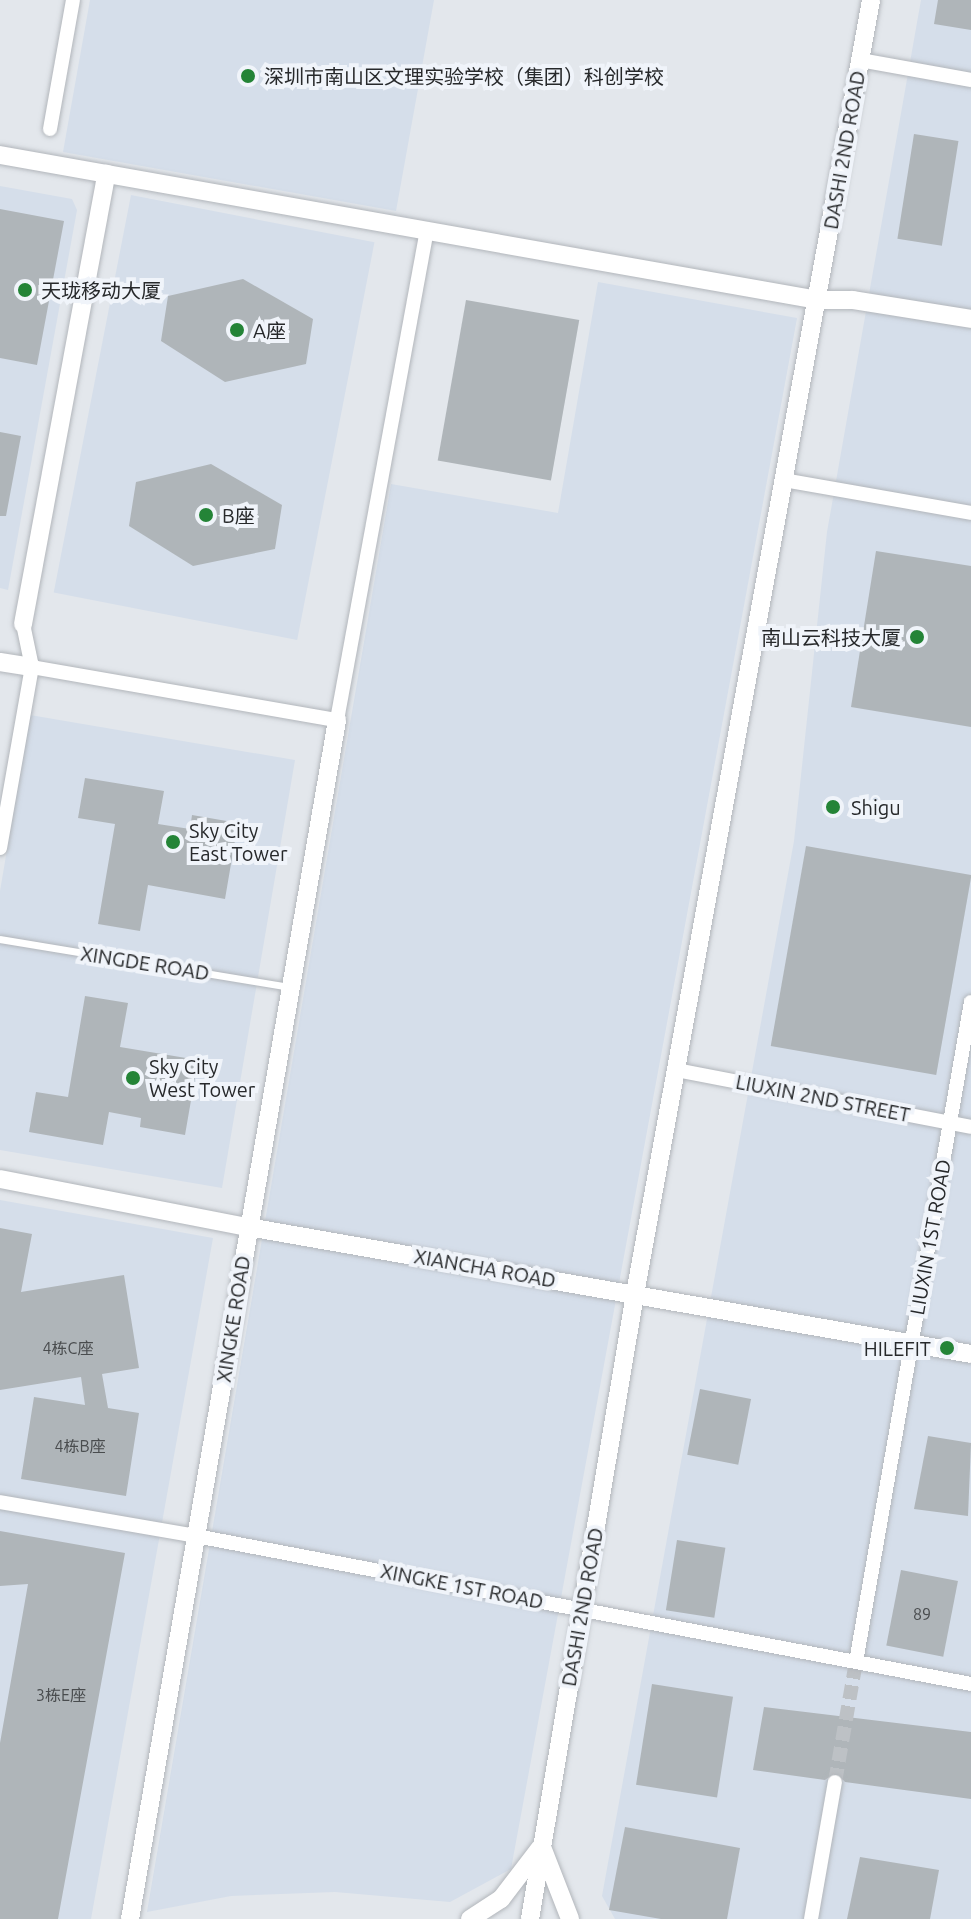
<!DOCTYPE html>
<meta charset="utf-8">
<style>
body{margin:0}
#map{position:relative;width:971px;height:1919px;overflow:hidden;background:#e3e7ec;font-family:Ubuntu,"Noto Sans SC",sans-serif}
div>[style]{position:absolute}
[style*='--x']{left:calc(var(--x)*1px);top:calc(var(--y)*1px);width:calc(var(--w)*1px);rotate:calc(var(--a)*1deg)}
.built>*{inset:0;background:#d5deea;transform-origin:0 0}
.building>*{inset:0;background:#afb5b9;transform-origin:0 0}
.street-tunnel>*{height:14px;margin-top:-7px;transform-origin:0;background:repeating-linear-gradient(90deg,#bdc1c5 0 14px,transparent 0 21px)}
.roads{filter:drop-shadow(0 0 2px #b2b6bb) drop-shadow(0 0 2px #b2b6bb)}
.lane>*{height:7px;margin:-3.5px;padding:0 3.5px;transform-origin:3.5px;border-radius:3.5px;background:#fff}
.street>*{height:14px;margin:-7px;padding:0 7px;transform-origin:7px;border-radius:7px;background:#fff}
.secondary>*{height:18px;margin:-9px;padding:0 9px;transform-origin:9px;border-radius:9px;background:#fff}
.dots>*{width:22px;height:22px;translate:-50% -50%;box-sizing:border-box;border:4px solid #f0f4fa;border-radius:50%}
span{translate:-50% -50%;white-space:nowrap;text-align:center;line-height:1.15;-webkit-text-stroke:8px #f0f4fa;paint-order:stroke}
.number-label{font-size:16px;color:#494c4e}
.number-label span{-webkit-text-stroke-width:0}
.poi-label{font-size:20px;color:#27292b}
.left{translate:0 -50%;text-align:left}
.right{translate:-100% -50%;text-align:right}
.street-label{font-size:20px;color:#27292b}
</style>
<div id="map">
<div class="built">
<i style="clip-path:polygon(90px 0,434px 0,396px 211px,63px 152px)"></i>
<i style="clip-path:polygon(921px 0,971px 0,971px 1919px,615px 1919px,602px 1896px,794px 841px,827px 532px)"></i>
<i style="clip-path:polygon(0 186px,72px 199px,77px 210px,8px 590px,0 588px)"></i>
<i style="left:131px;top:195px;width:248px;height:405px;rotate:11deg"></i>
<i style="clip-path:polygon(598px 282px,797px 318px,511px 1869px,450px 1902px,335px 1892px,231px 1896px,147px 1912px,391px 484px,558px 513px)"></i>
<i style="clip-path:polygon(30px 715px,295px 760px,222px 1188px,0 1150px,0 891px)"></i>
<i style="clip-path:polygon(0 1200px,213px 1238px,91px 1919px,0 1919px)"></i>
</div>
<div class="building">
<i style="clip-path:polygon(938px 0,971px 0,971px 30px,934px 24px)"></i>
<i style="left:914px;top:134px;width:45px;height:106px;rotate:9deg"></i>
<i style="clip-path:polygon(0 209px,64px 221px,37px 365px,0 358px)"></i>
<i style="clip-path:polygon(243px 279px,313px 319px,306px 364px,225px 382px,161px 341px,168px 296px)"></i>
<i style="left:466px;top:300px;width:115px;height:163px;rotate:10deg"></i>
<i style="clip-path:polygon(0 432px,21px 436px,6px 516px,0 516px)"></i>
<i style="clip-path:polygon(211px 464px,282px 505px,275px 549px,193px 566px,129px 526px,136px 482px)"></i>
<i style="clip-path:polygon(876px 551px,971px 566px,971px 727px,851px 707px)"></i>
<i style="clip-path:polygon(85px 778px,164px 791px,158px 824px,190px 829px,192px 815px,238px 823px,225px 899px,148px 885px,140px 931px,98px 924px,115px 824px,78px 818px)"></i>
<i style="left:806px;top:846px;width:168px;height:203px;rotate:10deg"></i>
<i style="clip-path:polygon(85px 996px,128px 1003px,120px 1047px,198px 1060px,185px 1135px,140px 1127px,141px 1118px,109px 1112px,103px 1145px,29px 1132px,36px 1092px,68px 1097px)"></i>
<i style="clip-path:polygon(0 1228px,32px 1234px,21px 1292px,124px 1275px,139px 1368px,102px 1374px,108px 1408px,139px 1413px,126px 1496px,21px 1479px,34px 1397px,85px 1405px,81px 1377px,0 1390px)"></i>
<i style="left:700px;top:1389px;width:52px;height:67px;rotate:11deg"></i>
<i style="clip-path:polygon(928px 1436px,971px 1443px,968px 1516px,914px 1509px)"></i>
<i style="clip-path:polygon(0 1531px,125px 1553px,58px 1919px,0 1919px,0 1743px,28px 1584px,0 1586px)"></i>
<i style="left:677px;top:1540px;width:49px;height:71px;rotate:9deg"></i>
<i style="left:901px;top:1570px;width:58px;height:77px;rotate:11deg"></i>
<i style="left:652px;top:1684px;width:82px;height:102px;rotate:9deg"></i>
<i style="clip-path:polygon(764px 1707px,971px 1732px,971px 1799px,845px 1782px,836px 1772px,825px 1780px,753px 1770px)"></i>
<i style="clip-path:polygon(625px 1827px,740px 1848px,727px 1919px,661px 1919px,609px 1910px)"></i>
<i style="clip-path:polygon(860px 1857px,939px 1870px,930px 1919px,847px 1919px)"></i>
</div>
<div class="street-tunnel">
<i style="--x:835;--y:1782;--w:122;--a:-80.1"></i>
</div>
<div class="roads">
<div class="lane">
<i style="--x:0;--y:939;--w:294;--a:9.4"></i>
</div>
<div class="street">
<i style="--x:860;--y:60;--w:113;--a:10.2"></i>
<i style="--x:50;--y:129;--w:131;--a:-79.9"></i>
<i style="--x:784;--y:480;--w:190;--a:10"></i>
<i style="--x:32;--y:667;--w:310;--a:9.9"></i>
<i style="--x:337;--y:720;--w:497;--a:-79.6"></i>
<i style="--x:0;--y:848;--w:184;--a:-80"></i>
<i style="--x:32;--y:667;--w:44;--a:-101.8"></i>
<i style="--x:676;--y:1070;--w:300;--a:10.9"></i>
<i style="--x:0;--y:1502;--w:199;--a:9.8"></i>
<i style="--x:196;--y:1536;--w:789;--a:10.81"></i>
<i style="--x:856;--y:1662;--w:670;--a:-80.12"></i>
<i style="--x:811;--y:1919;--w:139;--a:-80.1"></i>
</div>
<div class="secondary">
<i style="--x:0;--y:155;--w:830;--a:10.06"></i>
<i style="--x:817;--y:300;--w:36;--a:0"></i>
<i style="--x:853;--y:300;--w:120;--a:9.1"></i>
<i style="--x:23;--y:624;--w:458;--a:-79.5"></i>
<i style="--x:0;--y:662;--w:32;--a:9"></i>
<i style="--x:0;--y:1179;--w:253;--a:11"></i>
<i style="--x:248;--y:1227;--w:734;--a:9.96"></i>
<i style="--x:542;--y:1847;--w:77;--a:68.7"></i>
<i style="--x:130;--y:1919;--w:1217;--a:-80.2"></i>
<i style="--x:470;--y:1919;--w:37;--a:-33"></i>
<i style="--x:501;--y:1899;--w:64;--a:-52.6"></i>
<i style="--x:530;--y:1919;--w:634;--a:-80.46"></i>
<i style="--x:635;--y:1294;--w:1315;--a:-79.66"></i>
</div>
</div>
<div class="dots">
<i style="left:248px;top:76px;background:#248437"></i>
<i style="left:25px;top:290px;background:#248437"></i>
<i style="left:237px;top:330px;background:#248437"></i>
<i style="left:206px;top:515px;background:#248437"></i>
<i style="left:917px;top:637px;background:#248437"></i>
<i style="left:833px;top:807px;background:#248437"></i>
<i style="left:173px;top:842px;background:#248437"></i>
<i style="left:133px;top:1078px;background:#248437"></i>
<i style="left:947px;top:1348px;background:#248437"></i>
</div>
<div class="number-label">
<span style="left:68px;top:1348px">4栋C座</span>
<span style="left:80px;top:1446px">4栋B座</span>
<span style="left:922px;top:1614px">89</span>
<span style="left:61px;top:1695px">3栋E座</span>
</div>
<div class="poi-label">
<span class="left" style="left:264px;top:76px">深圳市南山区文理实验学校（集团）科创学校</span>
<span class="left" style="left:41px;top:290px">天珑移动大厦</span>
<span class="left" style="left:253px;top:330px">A座</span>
<span class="left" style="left:222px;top:515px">B座</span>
<span class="right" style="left:901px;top:637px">南山云科技大厦</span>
<span class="left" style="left:851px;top:807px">Shigu</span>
<span class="left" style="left:189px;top:842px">Sky City<br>East Tower</span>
<span class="left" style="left:149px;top:1078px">Sky City<br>West Tower</span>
<span class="right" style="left:931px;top:1348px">HILEFIT</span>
</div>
<div class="street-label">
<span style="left:844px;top:150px;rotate:-80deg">DASHI 2ND ROAD</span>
<span style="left:145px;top:963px;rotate:9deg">XINGDE ROAD</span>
<span style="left:823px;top:1098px;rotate:11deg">LIUXIN 2ND STREET</span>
<span style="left:930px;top:1237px;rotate:-80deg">LIUXIN 1ST ROAD</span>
<span style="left:485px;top:1268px;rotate:10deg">XIANCHA ROAD</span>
<span style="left:233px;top:1319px;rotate:-81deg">XINGKE ROAD</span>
<span style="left:462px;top:1586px;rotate:11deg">XINGKE 1ST ROAD</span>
<span style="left:582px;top:1607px;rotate:-80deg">DASHI 2ND ROAD</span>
</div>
</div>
